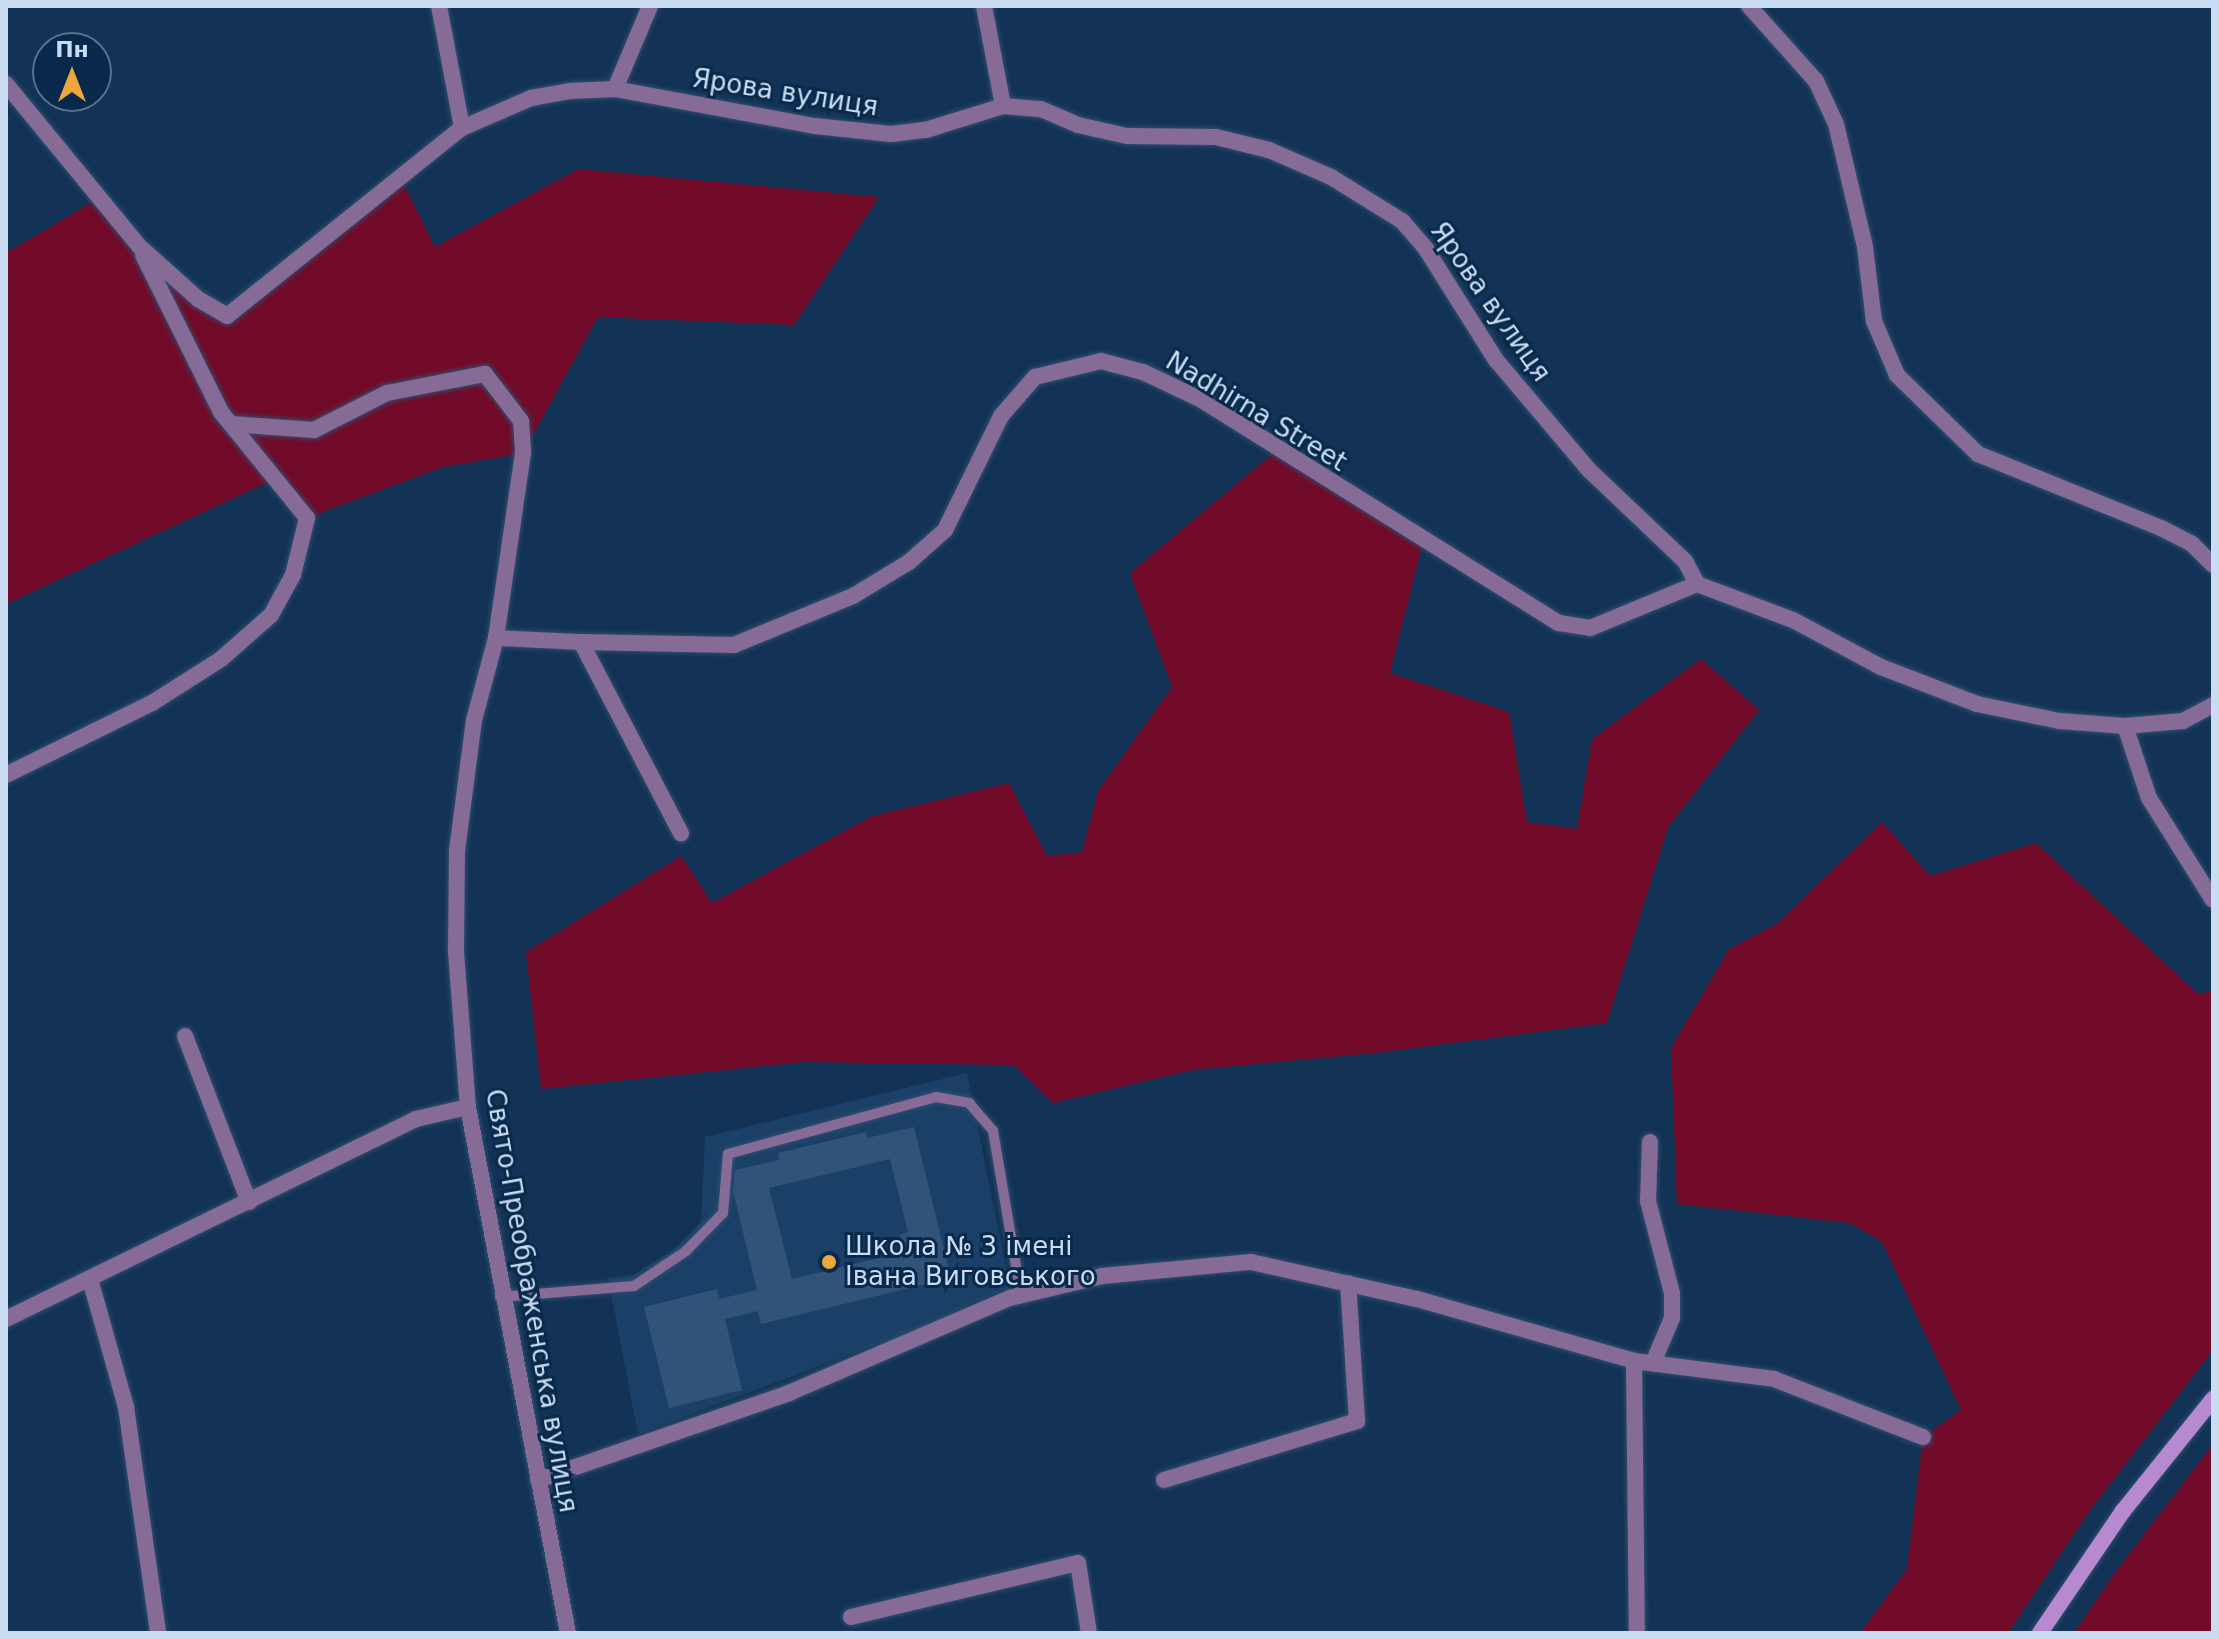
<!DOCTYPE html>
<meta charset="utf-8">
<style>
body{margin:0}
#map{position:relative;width:2219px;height:1639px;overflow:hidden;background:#133356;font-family:"DejaVu Sans",sans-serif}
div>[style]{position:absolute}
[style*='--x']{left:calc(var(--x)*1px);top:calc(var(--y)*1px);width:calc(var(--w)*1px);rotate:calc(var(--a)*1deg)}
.built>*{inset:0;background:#1a4067}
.green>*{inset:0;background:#720b29}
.building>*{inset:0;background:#325378}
.roads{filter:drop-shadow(0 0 2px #304e6f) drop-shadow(0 0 2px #304e6f)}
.service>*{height:10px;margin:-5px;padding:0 5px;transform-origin:5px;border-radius:5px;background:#866b97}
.minor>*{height:16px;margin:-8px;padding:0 8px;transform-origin:8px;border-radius:8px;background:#866b97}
.secondary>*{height:16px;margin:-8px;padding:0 8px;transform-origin:8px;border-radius:8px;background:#b689d0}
.dots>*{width:22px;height:22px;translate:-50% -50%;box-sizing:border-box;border:4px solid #08294b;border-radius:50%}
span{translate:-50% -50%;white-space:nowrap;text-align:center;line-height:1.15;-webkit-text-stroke:6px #08294b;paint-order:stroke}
.street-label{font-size:26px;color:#cadcf2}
.poi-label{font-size:26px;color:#cadcf2}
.left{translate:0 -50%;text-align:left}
.frame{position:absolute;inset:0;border:8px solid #cadcf2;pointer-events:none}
.north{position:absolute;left:32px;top:32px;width:80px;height:80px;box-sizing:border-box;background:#08294b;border:2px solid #56718e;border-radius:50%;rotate:0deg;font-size:22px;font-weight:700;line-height:32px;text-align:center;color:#cadcf2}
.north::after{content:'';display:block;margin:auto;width:28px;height:36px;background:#efa73d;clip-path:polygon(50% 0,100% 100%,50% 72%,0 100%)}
</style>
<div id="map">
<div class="built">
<i style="clip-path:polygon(967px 1073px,1010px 1287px,907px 1333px,638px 1434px,608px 1278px,633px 1275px,674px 1250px,701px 1222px,705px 1137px)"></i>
</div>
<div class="green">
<i style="clip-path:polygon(578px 169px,879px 197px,794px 325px,598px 317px,523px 453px,443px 467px,307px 518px,275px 479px,6px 604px,6px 253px,99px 198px,139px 246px,227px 316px,401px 179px,435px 247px)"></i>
<i style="clip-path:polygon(1277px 450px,1423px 542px,1390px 673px,1509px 712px,1527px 822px,1577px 829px,1592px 739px,1701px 659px,1759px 710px,1668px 827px,1607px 1023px,1375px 1053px,1192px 1070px,1053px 1103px,1014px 1065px,803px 1062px,541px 1089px,526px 952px,681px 856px,712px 903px,872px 816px,1009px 783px,1047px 856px,1082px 852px,1098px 791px,1172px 687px,1130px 573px)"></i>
<i style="clip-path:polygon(1882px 822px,1930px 876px,2036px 843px,2198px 994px,2213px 991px,2213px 1350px,2088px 1513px,2008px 1633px,1860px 1633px,1907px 1569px,1923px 1437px,1961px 1410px,1882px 1242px,1850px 1223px,1677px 1204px,1671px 1048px,1729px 949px,1778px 923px)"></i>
<i style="clip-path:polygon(2213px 1444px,2213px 1633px,2074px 1633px,2114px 1574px)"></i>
</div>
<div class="building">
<i style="clip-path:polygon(evenodd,914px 1127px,951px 1278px,761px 1324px,758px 1311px,725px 1319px,742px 1390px,669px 1408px,644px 1307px,717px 1289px,719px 1299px,757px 1290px,733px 1191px,735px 1170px,779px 1160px,778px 1153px,866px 1132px,867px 1138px,914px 1127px,890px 1159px,908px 1232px,900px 1235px,904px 1252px,792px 1279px,769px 1188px,890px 1159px)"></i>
</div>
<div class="roads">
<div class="service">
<i style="--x:500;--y:1297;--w:134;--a:-4.7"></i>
<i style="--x:634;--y:1286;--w:63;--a:-33.9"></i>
<i style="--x:686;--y:1251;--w:53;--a:-45.8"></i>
<i style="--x:723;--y:1213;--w:59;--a:-85.2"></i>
<i style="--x:728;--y:1154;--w:216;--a:-15.3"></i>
<i style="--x:936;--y:1097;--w:34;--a:10"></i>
<i style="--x:969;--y:1103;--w:37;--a:49"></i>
<i style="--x:993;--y:1131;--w:166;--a:80.3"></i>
</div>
<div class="minor">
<i style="--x:439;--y:6;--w:124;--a:79.3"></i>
<i style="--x:984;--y:6;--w:102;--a:79.2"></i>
<i style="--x:1749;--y:6;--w:101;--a:48.2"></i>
<i style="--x:1816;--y:81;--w:47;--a:65.1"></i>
<i style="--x:1836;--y:124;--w:126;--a:76.7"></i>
<i style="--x:1865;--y:247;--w:75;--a:83.1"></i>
<i style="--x:1874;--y:321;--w:59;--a:66.9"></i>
<i style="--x:1897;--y:375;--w:113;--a:44.3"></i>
<i style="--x:1978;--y:454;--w:197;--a:22"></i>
<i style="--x:2161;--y:528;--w:35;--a:27"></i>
<i style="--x:2192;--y:544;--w:30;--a:45"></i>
<i style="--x:6;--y:84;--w:210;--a:50.6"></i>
<i style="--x:139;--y:246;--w:79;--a:41.9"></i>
<i style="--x:198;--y:299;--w:34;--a:30"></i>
<i style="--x:227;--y:316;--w:301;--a:-38.7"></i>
<i style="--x:462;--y:128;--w:75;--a:-23.5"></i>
<i style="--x:531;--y:98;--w:39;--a:-10"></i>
<i style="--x:569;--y:91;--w:46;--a:-2.5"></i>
<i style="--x:615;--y:89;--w:203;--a:10.5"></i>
<i style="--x:815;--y:126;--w:76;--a:6"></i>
<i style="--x:891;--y:134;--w:35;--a:-7"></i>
<i style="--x:926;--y:130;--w:81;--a:-17.3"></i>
<i style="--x:1003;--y:106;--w:38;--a:5"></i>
<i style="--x:1041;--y:109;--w:40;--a:23.4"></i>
<i style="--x:1078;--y:125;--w:50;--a:12.7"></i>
<i style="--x:1127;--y:136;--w:89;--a:0.6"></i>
<i style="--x:1216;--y:137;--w:55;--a:13.8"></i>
<i style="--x:1269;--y:150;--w:68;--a:23.5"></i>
<i style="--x:1331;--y:177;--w:84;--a:31.8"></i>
<i style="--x:1402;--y:221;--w:37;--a:49"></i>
<i style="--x:1426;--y:249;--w:131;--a:57.8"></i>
<i style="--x:1496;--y:360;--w:144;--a:49.8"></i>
<i style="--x:1589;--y:470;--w:132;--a:43.5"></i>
<i style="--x:1685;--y:561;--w:26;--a:62"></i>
<i style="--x:1697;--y:584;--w:103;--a:20.6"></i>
<i style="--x:1793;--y:620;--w:100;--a:28.1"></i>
<i style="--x:1881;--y:667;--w:103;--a:21.1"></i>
<i style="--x:1977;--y:704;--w:84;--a:11.7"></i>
<i style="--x:2059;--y:721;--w:66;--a:4.3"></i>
<i style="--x:2125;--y:726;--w:58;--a:-4.9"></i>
<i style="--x:2183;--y:721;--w:34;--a:-28"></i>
<i style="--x:615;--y:89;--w:90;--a:-67.1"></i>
<i style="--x:231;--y:424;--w:83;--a:4.1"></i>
<i style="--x:314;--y:430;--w:82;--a:-26.9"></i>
<i style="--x:387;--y:393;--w:100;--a:-11"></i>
<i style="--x:485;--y:374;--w:59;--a:52.5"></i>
<i style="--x:521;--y:421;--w:32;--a:86"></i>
<i style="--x:523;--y:453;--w:187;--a:98.3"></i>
<i style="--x:496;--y:638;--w:85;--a:105"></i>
<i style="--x:474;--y:720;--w:132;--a:97.4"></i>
<i style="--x:457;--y:851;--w:101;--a:90.6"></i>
<i style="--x:456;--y:952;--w:155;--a:85.6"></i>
<i style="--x:468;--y:1107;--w:535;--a:79.24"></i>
<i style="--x:496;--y:638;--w:85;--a:2.7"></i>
<i style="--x:581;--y:642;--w:216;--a:62.4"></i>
<i style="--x:581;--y:642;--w:153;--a:1.1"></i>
<i style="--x:734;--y:645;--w:129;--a:-22.4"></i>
<i style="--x:853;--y:596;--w:66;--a:-31.3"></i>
<i style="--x:909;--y:562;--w:48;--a:-41.6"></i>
<i style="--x:945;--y:530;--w:127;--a:-63.8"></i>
<i style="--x:1001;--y:416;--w:52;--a:-48.9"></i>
<i style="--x:1035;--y:377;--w:68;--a:-13.6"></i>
<i style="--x:1101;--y:361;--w:43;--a:14.7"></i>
<i style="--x:1143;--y:372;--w:63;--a:25.3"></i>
<i style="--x:1200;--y:399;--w:423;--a:32"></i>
<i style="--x:1559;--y:623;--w:31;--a:9"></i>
<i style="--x:1590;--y:628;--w:116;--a:-22.4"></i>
<i style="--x:2125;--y:726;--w:76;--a:71.6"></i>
<i style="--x:2149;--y:798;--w:120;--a:57.9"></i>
<i style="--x:6;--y:775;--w:163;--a:-26.3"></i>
<i style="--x:152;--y:703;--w:82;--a:-32.5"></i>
<i style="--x:221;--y:659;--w:67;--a:-41.3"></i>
<i style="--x:271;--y:615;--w:46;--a:-61.2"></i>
<i style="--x:293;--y:575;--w:59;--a:-76.2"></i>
<i style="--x:307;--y:518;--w:136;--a:-129.1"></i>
<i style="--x:221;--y:412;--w:175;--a:-116.4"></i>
<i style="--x:185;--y:1036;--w:178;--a:68.9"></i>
<i style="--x:1650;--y:1142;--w:59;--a:91.9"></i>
<i style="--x:1648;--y:1201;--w:95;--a:75.4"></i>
<i style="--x:1672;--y:1293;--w:25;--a:90"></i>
<i style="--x:1672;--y:1318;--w:49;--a:112.9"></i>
<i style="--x:90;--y:1279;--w:133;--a:74.3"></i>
<i style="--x:126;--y:1407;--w:228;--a:81.9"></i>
<i style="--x:6;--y:1319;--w:456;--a:-26"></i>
<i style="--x:416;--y:1119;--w:53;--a:-13"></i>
<i style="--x:1634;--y:1361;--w:272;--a:89.4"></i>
<i style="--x:538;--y:1480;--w:266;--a:-19.1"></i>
<i style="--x:789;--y:1393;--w:241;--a:-23.3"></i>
<i style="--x:1010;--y:1298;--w:95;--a:-13.4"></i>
<i style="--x:1102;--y:1276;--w:150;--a:-5.4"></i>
<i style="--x:1251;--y:1262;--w:170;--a:12.6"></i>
<i style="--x:1417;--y:1299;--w:226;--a:15.9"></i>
<i style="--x:1634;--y:1361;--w:141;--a:7.3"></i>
<i style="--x:1774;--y:1379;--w:160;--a:21.3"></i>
<i style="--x:1164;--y:1480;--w:202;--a:-17"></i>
<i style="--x:1357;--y:1421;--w:138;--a:-93.7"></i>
<i style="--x:851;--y:1617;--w:233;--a:-13.4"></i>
<i style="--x:1078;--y:1563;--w:71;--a:81.1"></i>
</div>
<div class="secondary">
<i style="--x:2040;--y:1633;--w:148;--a:-55.8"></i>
<i style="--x:2123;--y:1511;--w:144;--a:-51.2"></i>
</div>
</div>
<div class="dots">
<i style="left:829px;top:1262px;background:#efa73d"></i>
</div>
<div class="street-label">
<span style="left:785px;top:93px;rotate:9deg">Ярова вулиця</span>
<span style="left:1490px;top:302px;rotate:55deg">Ярова вулиця</span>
<span style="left:1256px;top:412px;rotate:31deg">Nadhirna Street</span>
<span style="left:531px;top:1301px;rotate:80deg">Свято-Преображенська вулиця</span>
</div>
<div class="poi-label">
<span class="left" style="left:845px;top:1262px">Школа № 3 імені<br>Івана Виговського</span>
</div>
<div class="frame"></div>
<div class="north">Пн</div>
</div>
